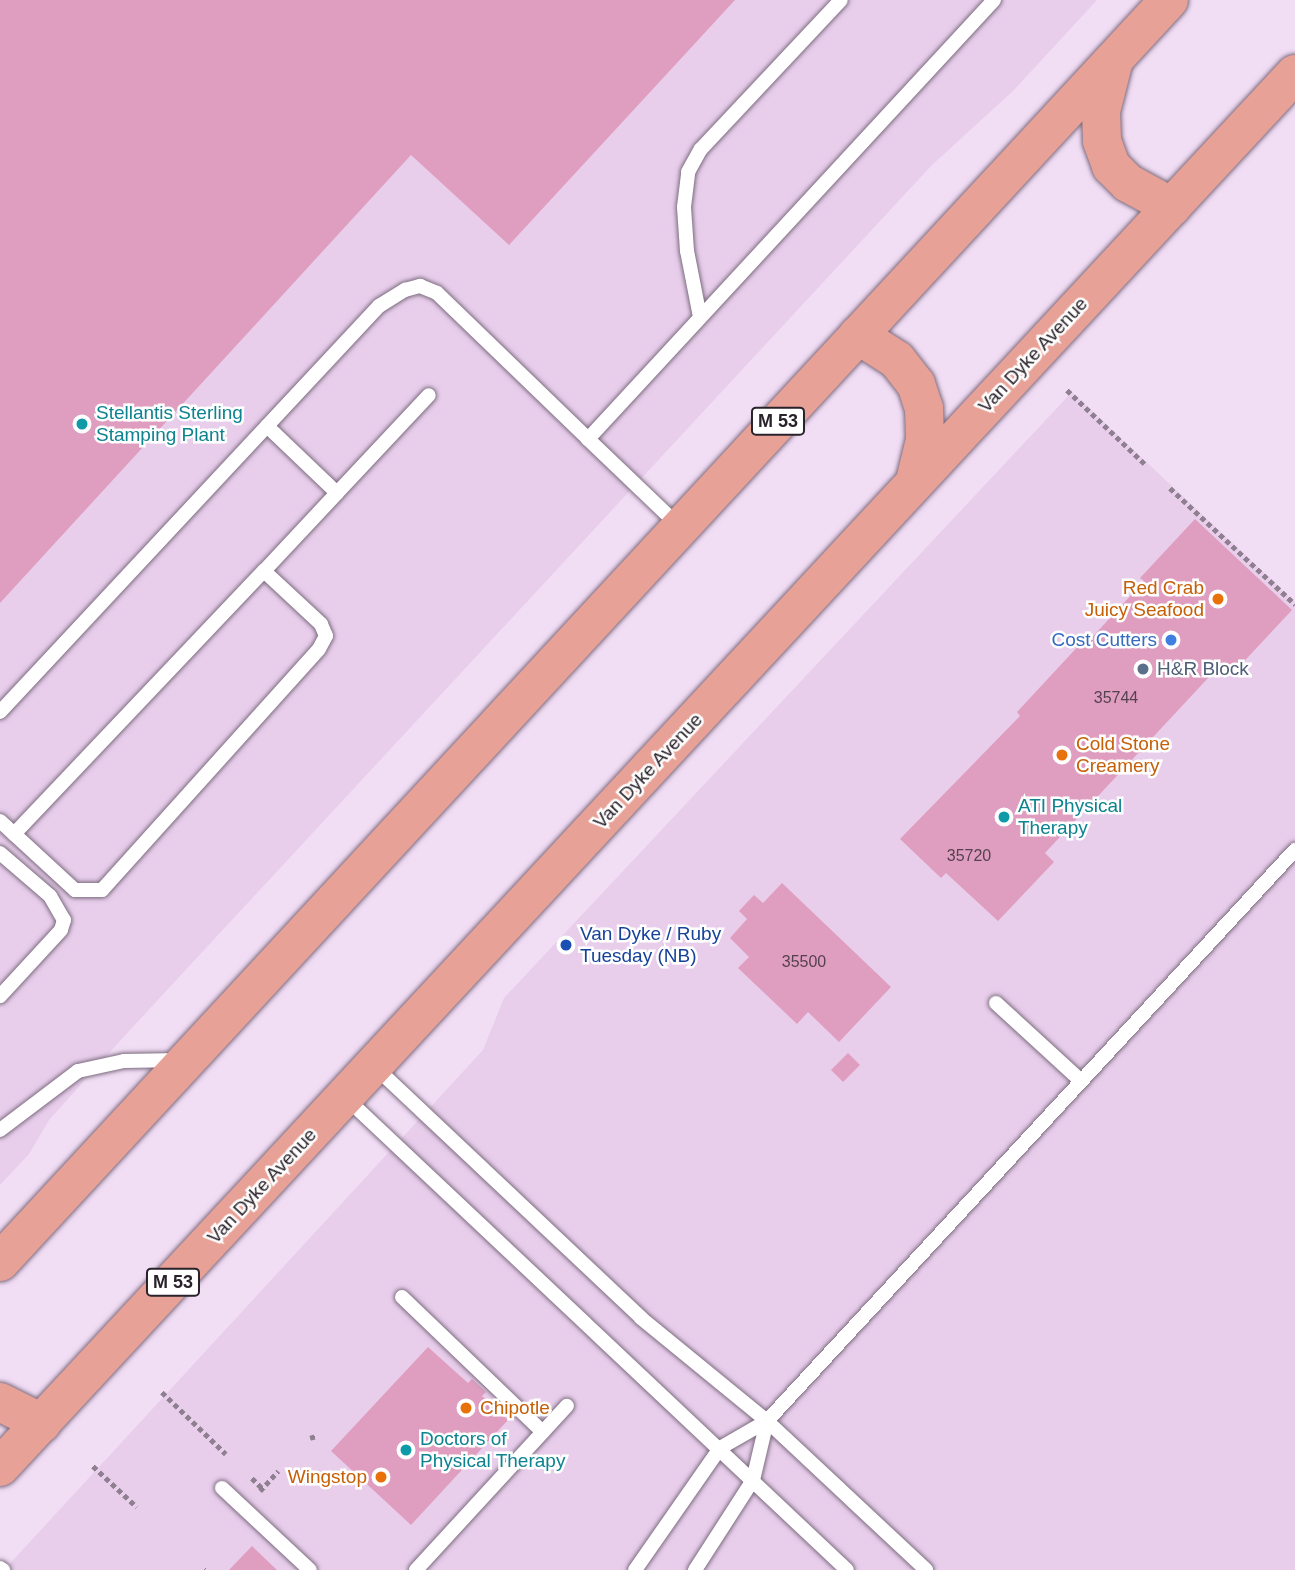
<!DOCTYPE html>
<style>
body{margin:0}
#map{position:relative;width:1295px;height:1570px;overflow:hidden;background:#f1ddf4;font-family:Helvetica,sans-serif}
div>[style]{position:absolute}
[style*='--x']{left:calc(var(--x)*1px);top:calc(var(--y)*1px);width:calc(var(--w)*1px);rotate:calc(var(--a)*1deg)}
.built>*{inset:0;background:#e8ceeb}
.building>*{inset:0;background:#df9ec0;transform-origin:0 0}
.path>*{height:4.5px;margin-top:-2.25px;transform-origin:0;background:repeating-linear-gradient(90deg,#8e8090 0 5px,transparent 0 8.5px)}
.roads{filter:drop-shadow(0 0 2px #7d6c80) drop-shadow(0 0 2px #7d6c80)}
.lane>*{height:14px;margin:-7px;padding:0 7px;transform-origin:7px;border-radius:7px;background:#fff}
.primary>*{height:38px;margin:-19px;padding:0 19px;transform-origin:19px;border-radius:19px;background:#e8a196}
.dots>*{width:19px;height:19px;translate:-50% -50%;box-sizing:border-box;border:4px solid #fff;border-radius:50%}
span{translate:-50% -50%;white-space:nowrap;text-align:center;line-height:1.15;-webkit-text-stroke:5px #fff;paint-order:stroke}
.number-label{font-size:16px;color:#564150}
.number-label span{-webkit-text-stroke-width:0}
.shield-label span{padding:2px 5px;background:#fff;border:2px solid;border-radius:5px;-webkit-text-stroke-width:0}
.shield-label{font-size:18px;color:#29222a;font-weight:700}
.street-label{font-size:19px;color:#29222a}
.culture-label{font-size:19px;color:#0d838f}
.left{translate:0 -50%;text-align:left}
.food-label{font-size:19px;color:#c56008}
.right{translate:-100% -50%;text-align:right}
.shop-label{font-size:19px;color:#366cbe}
.service-label{font-size:19px;color:#4e5e75}
.transit-label{font-size:19px;color:#164399}
</style>
<div id="map">
<div class="built">
<i style="clip-path:polygon(0 0,1097px 0,1014px 90px,931px 166px,129px 1031px,49px 1120px,29px 1154px,0 1185px)"></i>
<i style="clip-path:polygon(1072px 392px,1295px 602px,1295px 1570px,4px 1570px,483px 1050px,504px 998px)"></i>
</div>
<div class="building">
<i style="clip-path:polygon(0 0,735px 0,509px 245px,411px 155px,0 603px)"></i>
<i style="clip-path:polygon(1195px 519px,1292px 610px,1234px 672px,1223px 662px,1045px 853px,1054px 862px,998px 921px,946px 873px,941px 878px,900px 839px,1020px 716px,1017px 712px,1082px 642px,1085px 645px,1144px 581px,1140px 578px)"></i>
<i style="clip-path:polygon(782px 883px,891px 987px,839px 1042px,808px 1012px,797px 1024px,738px 968px,749px 957px,730px 938px,747px 919px,739px 911px,754px 895px,763px 903px)"></i>
<i style="left:848px;top:1053px;width:17px;height:24px;rotate:45deg"></i>
<i style="clip-path:polygon(428px 1347px,468px 1383px,472px 1379px,486px 1392px,482px 1396px,508px 1420px,411px 1525px,331px 1451px)"></i>
<i style="clip-path:polygon(252px 1546px,277px 1570px,229px 1570px)"></i>
</div>
<div class="path">
<i style="--x:1067;--y:390;--w:108;--a:43.5"></i>
<i style="--x:1170;--y:488;--w:171;--a:42.9"></i>
<i style="--x:162;--y:1392;--w:89;--a:44.1"></i>
<i style="--x:310;--y:1438;--w:6;--a:-18"></i>
<i style="--x:93;--y:1466;--w:60;--a:43"></i>
<i style="--x:252;--y:1478;--w:14;--a:45"></i>
<i style="--x:260;--y:1491;--w:27;--a:-48"></i>
<i style="--x:204;--y:1569;--w:1;--a:45"></i>
</div>
<div class="roads">
<div class="lane">
<i style="--x:700;--y:317;--w:67;--a:-101.1"></i>
<i style="--x:687;--y:251;--w:44;--a:-93.9"></i>
<i style="--x:684;--y:207;--w:35;--a:-83"></i>
<i style="--x:688;--y:172;--w:26;--a:-61"></i>
<i style="--x:701;--y:149;--w:204;--a:-46.8"></i>
<i style="--x:337;--y:493;--w:134;--a:-46.8"></i>
<i style="--x:679;--y:526;--w:126;--a:-136.3"></i>
<i style="--x:588;--y:439;--w:598;--a:-47.24"></i>
<i style="--x:0;--y:712;--w:555;--a:-46.97"></i>
<i style="--x:379;--y:306;--w:31;--a:-32"></i>
<i style="--x:405;--y:290;--w:16;--a:-15"></i>
<i style="--x:420;--y:286;--w:18;--a:22"></i>
<i style="--x:437;--y:293;--w:210;--a:44"></i>
<i style="--x:0;--y:821;--w:102;--a:42.6"></i>
<i style="--x:75;--y:890;--w:27;--a:0"></i>
<i style="--x:102;--y:890;--w:324;--a:-48"></i>
<i style="--x:319;--y:649;--w:15;--a:-62"></i>
<i style="--x:326;--y:636;--w:13;--a:-113"></i>
<i style="--x:321;--y:624;--w:78;--a:-137.1"></i>
<i style="--x:264;--y:571;--w:107;--a:-46.9"></i>
<i style="--x:337;--y:493;--w:97;--a:-136.3"></i>
<i style="--x:14;--y:834;--w:363;--a:-46.5"></i>
<i style="--x:0;--y:853;--w:66;--a:40.7"></i>
<i style="--x:50;--y:896;--w:28;--a:60"></i>
<i style="--x:64;--y:920;--w:10;--a:107"></i>
<i style="--x:61;--y:930;--w:90;--a:132.7"></i>
<i style="--x:996;--y:1003;--w:114;--a:42.5"></i>
<i style="--x:374;--y:1066;--w:367;--a:43.3"></i>
<i style="--x:641;--y:1318;--w:163;--a:39.3"></i>
<i style="--x:767;--y:1421;--w:218;--a:43.1"></i>
<i style="--x:346;--y:1098;--w:688;--a:43.29"></i>
<i style="--x:0;--y:1130;--w:98;--a:-37.1"></i>
<i style="--x:78;--y:1071;--w:47;--a:-12.3"></i>
<i style="--x:124;--y:1061;--w:56;--a:-1"></i>
<i style="--x:402;--y:1297;--w:195;--a:43.8"></i>
<i style="--x:222;--y:1488;--w:120;--a:43"></i>
<i style="--x:0;--y:1568;--w:4;--a:34"></i>
<i style="--x:416;--y:1570;--w:223;--a:-47.4"></i>
<i style="--x:635;--y:1570;--w:149;--a:-55.1"></i>
<i style="--x:720;--y:1448;--w:54;--a:-29.9"></i>
<i style="--x:767;--y:1421;--w:778;--a:-47.24"></i>
<i style="--x:695;--y:1570;--w:107;--a:-57.2"></i>
<i style="--x:753;--y:1480;--w:61;--a:-76.7"></i>
</div>
<div class="primary">
<i style="--x:1113;--y:64;--w:49;--a:104.3"></i>
<i style="--x:1101;--y:111;--w:30;--a:88"></i>
<i style="--x:1102;--y:141;--w:27;--a:70"></i>
<i style="--x:1111;--y:166;--w:24;--a:45"></i>
<i style="--x:1128;--y:183;--w:50;--a:28.6"></i>
<i style="--x:858;--y:335;--w:46;--a:32.7"></i>
<i style="--x:897;--y:360;--w:31;--a:52"></i>
<i style="--x:916;--y:384;--w:25;--a:72"></i>
<i style="--x:924;--y:408;--w:32;--a:88"></i>
<i style="--x:925;--y:440;--w:42;--a:103.7"></i>
<i style="--x:0;--y:1262;--w:1720;--a:-47.19"></i>
<i style="--x:0;--y:1402;--w:47;--a:26.6"></i>
<i style="--x:0;--y:1467;--w:1902;--a:-47.09"></i>
</div>
</div>
<div class="dots">
<i style="left:82px;top:424px;background:#0f9aa8"></i>
<i style="left:1218px;top:599px;background:#e8710a"></i>
<i style="left:1171px;top:640px;background:#3f7fe0"></i>
<i style="left:1143px;top:669px;background:#5c6f8a"></i>
<i style="left:1062px;top:755px;background:#e8710a"></i>
<i style="left:1004px;top:817px;background:#0f9aa8"></i>
<i style="left:566px;top:945px;background:#1a4fb4"></i>
<i style="left:466px;top:1408px;background:#e8710a"></i>
<i style="left:406px;top:1450px;background:#0f9aa8"></i>
<i style="left:381px;top:1477px;background:#e8710a"></i>
</div>
<div class="number-label">
<span style="left:1116px;top:698px">35744</span>
<span style="left:969px;top:856px">35720</span>
<span style="left:804px;top:962px">35500</span>
</div>
<div class="shield-label">
<span style="left:778px;top:421px">M 53</span>
<span style="left:173px;top:1282px">M 53</span>
</div>
<div class="street-label">
<span style="left:1033px;top:355px;rotate:-47deg">Van Dyke Avenue</span>
<span style="left:648px;top:771px;rotate:-47deg">Van Dyke Avenue</span>
<span style="left:262px;top:1186px;rotate:-47deg">Van Dyke Avenue</span>
</div>
<div class="culture-label">
<span class="left" style="left:96px;top:424px">Stellantis Sterling<br>Stamping Plant</span>
<span class="left" style="left:1018px;top:817px">ATI Physical<br>Therapy</span>
<span class="left" style="left:420px;top:1450px">Doctors of<br>Physical Therapy</span>
</div>
<div class="food-label">
<span class="right" style="left:1204px;top:599px">Red Crab<br>Juicy Seafood</span>
<span class="left" style="left:1076px;top:755px">Cold Stone<br>Creamery</span>
<span class="left" style="left:480px;top:1408px">Chipotle</span>
<span class="right" style="left:367px;top:1477px">Wingstop</span>
</div>
<div class="shop-label">
<span class="right" style="left:1157px;top:640px">Cost Cutters</span>
</div>
<div class="service-label">
<span class="left" style="left:1157px;top:669px">H&amp;R Block</span>
</div>
<div class="transit-label">
<span class="left" style="left:580px;top:945px">Van Dyke / Ruby<br>Tuesday (NB)</span>
</div>
</div>
